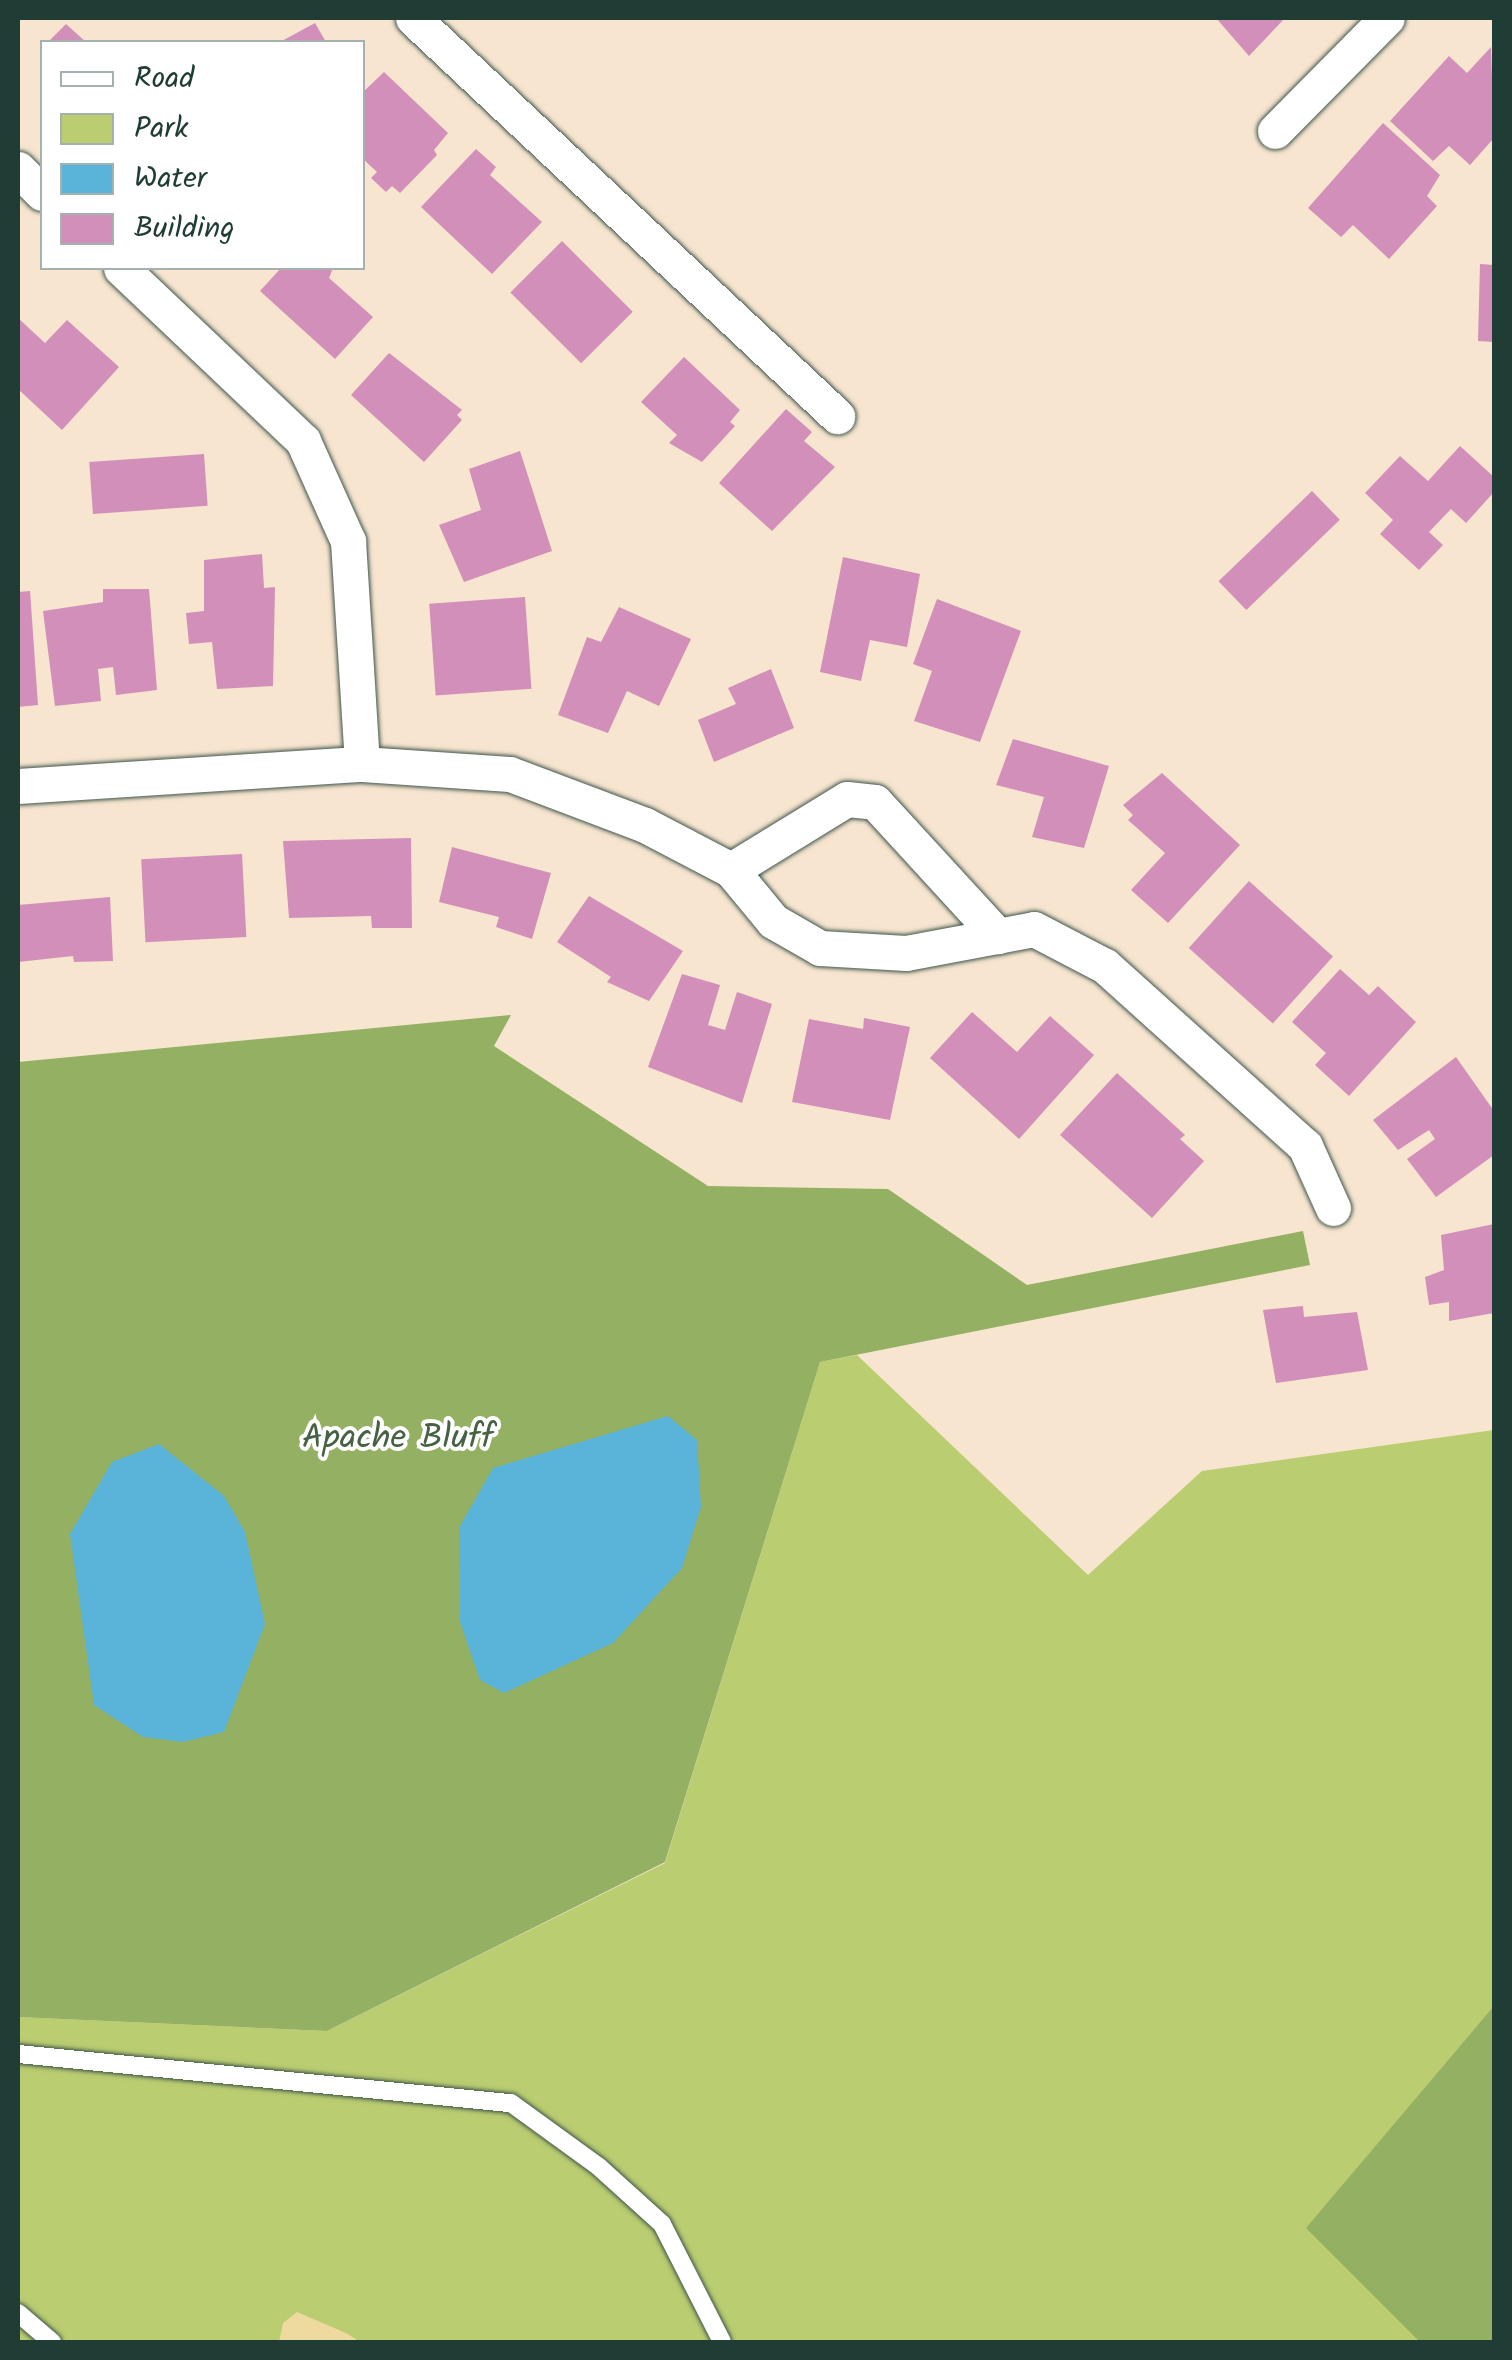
<!DOCTYPE html>
<style>
body{margin:0}
#map{position:relative;width:1512px;height:2360px;overflow:hidden;background:#f7e5d0;font-family:Kalam,sans-serif}
div>[style]{position:absolute}
[style*='--x']{left:calc(var(--x)*1px);top:calc(var(--y)*1px);width:calc(var(--w)*1px);rotate:calc(var(--a)*1deg)}
.green>*{inset:0;background:#bacd71}
.forest>*{inset:0;background:#93b063}
.sand>*{inset:0;background:#eeda9e}
.water>*{inset:0;background:#5ab3d8}
.building>*{inset:0;background:#d28fb9;transform-origin:0 0}
.roads{filter:drop-shadow(0 0 2px #3f564b) drop-shadow(0 0 2px #3f564b)}
.lane>*{height:18px;margin:-9px;padding:0 9px;transform-origin:9px;border-radius:9px;background:#fff}
.street>*{height:35px;margin:-17.5px;padding:0 17.5px;transform-origin:17.5px;border-radius:17.5px;background:#fff}
span{translate:-50% -50%;white-space:nowrap;text-align:center;line-height:1.15;-webkit-text-stroke:8px #fff;paint-order:stroke}
.park-label{font-size:35px;color:#466143}
.frame{position:absolute;inset:0;border:20px solid #1f3d34;pointer-events:none}
.legend{position:absolute;left:40px;top:40px;width:325px;height:230px;box-sizing:border-box;background:#fff;border:2px solid #a5b1ae;margin:0;padding:12px 18px;list-style:none;font-size:30px;color:#1f3d34}
.legend li{display:flex;align-items:center;gap:20px;height:50px}
.legend b{width:50px;border:2px solid #a5b1ae}
</style>
<div id="map">
<div class="green">
<i style="clip-path:polygon(857px 1355px,1088px 1575px,1202px 1471px,1494px 1430px,1494px 2342px,18px 2342px,18px 2017px,327px 2031px,665px 1863px,820px 1362px)"></i>
</div>
<div class="forest">
<i style="clip-path:polygon(511px 1015px,494px 1046px,708px 1186px,888px 1189px,1027px 1285px,1303px 1231px,1310px 1265px,820px 1362px,665px 1862px,327px 2031px,18px 2017px,18px 1062px)"></i>
<i style="clip-path:polygon(1494px 2006px,1494px 2342px,1420px 2342px,1306px 2228px)"></i>
</div>
<div class="sand">
<i style="clip-path:polygon(297px 2312px,346px 2333px,360px 2342px,279px 2342px,283px 2323px)"></i>
</div>
<div class="water">
<i style="clip-path:polygon(668px 1416px,697px 1440px,701px 1507px,682px 1568px,613px 1643px,504px 1693px,480px 1680px,460px 1622px,459px 1528px,493px 1468px)"></i>
<i style="clip-path:polygon(159px 1444px,224px 1496px,245px 1532px,265px 1624px,224px 1732px,183px 1742px,143px 1737px,94px 1705px,70px 1534px,112px 1462px)"></i>
</div>
<div class="building">
<i style="clip-path:polygon(1216px 18px,1285px 18px,1249px 56px)"></i>
<i style="clip-path:polygon(315px 23px,326px 42px,280px 42px)"></i>
<i style="clip-path:polygon(66px 24px,86px 42px,48px 42px)"></i>
<i style="clip-path:polygon(1491px 47px,1494px 138px,1470px 165px,1449px 146px,1433px 161px,1390px 121px,1449px 56px,1467px 73px)"></i>
<i style="clip-path:polygon(384px 72px,448px 133px,434px 150px,437px 155px,400px 193px,392px 186px,386px 192px,371px 178px,377px 172px,362px 158px,362px 93px)"></i>
<i style="clip-path:polygon(1383px 123px,1440px 175px,1427px 196px,1437px 206px,1389px 259px,1353px 225px,1341px 237px,1308px 208px)"></i>
<i style="clip-path:polygon(476px 149px,496px 167px,490px 175px,542px 222px,492px 274px,421px 207px)"></i>
<i style="left:562px;top:241px;width:100px;height:73px;rotate:45deg"></i>
<i style="clip-path:polygon(1480px 264px,1494px 265px,1494px 342px,1478px 341px)"></i>
<i style="clip-path:polygon(281px 268px,333px 268px,329px 278px,373px 317px,335px 359px,260px 291px)"></i>
<i style="clip-path:polygon(18px 318px,45px 343px,67px 320px,119px 367px,62px 430px,18px 389px)"></i>
<i style="clip-path:polygon(389px 353px,462px 410px,457px 415px,462px 420px,424px 462px,351px 395px)"></i>
<i style="clip-path:polygon(684px 357px,740px 410px,730px 422px,735px 426px,702px 462px,669px 443px,677px 435px,641px 402px)"></i>
<i style="clip-path:polygon(786px 409px,812px 432px,804px 441px,835px 467px,772px 531px,719px 483px)"></i>
<i style="clip-path:polygon(1460px 446px,1494px 477px,1494px 492px,1466px 523px,1451px 509px,1429px 532px,1443px 545px,1419px 570px,1380px 534px,1393px 520px,1365px 493px,1400px 456px,1428px 481px)"></i>
<i style="clip-path:polygon(520px 451px,552px 551px,464px 582px,439px 525px,481px 510px,469px 469px)"></i>
<i style="left:204px;top:454px;width:52px;height:115px;rotate:86deg"></i>
<i style="left:1312px;top:491px;width:40px;height:130px;rotate:46deg"></i>
<i style="clip-path:polygon(262px 554px,264px 588px,275px 587px,273px 686px,217px 689px,212px 642px,189px 644px,186px 613px,204px 611px,204px 560px)"></i>
<i style="clip-path:polygon(843px 557px,920px 574px,907px 647px,870px 640px,861px 681px,820px 672px)"></i>
<i style="clip-path:polygon(103px 589px,149px 589px,157px 690px,116px 695px,113px 667px,98px 669px,101px 701px,55px 706px,43px 611px,103px 602px)"></i>
<i style="clip-path:polygon(30px 591px,38px 705px,18px 707px,18px 592px)"></i>
<i style="left:525px;top:597px;width:92px;height:96px;rotate:86deg"></i>
<i style="clip-path:polygon(937px 599px,1021px 631px,980px 742px,914px 721px,932px 671px,913px 664px)"></i>
<i style="clip-path:polygon(619px 607px,691px 639px,659px 706px,627px 691px,608px 733px,558px 715px,587px 637px,601px 642px)"></i>
<i style="clip-path:polygon(771px 669px,794px 728px,714px 762px,698px 720px,736px 704px,728px 688px)"></i>
<i style="clip-path:polygon(1013px 739px,1109px 766px,1084px 848px,1032px 837px,1044px 797px,996px 785px)"></i>
<i style="clip-path:polygon(1162px 773px,1240px 845px,1168px 923px,1131px 890px,1165px 853px,1128px 820px,1133px 815px,1123px 805px)"></i>
<i style="clip-path:polygon(411px 838px,412px 928px,372px 928px,371px 916px,289px 918px,283px 841px)"></i>
<i style="clip-path:polygon(452px 847px,551px 873px,532px 939px,496px 927px,499px 917px,439px 902px)"></i>
<i style="left:242px;top:854px;width:83px;height:101px;rotate:87deg"></i>
<i style="left:1249px;top:881px;width:113px;height:90px;rotate:42deg"></i>
<i style="clip-path:polygon(589px 896px,683px 951px,649px 1001px,607px 982px,611px 977px,557px 942px)"></i>
<i style="clip-path:polygon(110px 897px,113px 961px,74px 962px,73px 956px,18px 962px,18px 905px)"></i>
<i style="clip-path:polygon(1340px 969px,1369px 995px,1378px 986px,1416px 1022px,1349px 1096px,1315px 1065px,1326px 1053px,1292px 1022px)"></i>
<i style="clip-path:polygon(682px 974px,720px 985px,708px 1025px,725px 1030px,737px 992px,772px 1004px,742px 1103px,648px 1067px)"></i>
<i style="clip-path:polygon(972px 1012px,1017px 1052px,1050px 1016px,1094px 1055px,1019px 1139px,930px 1058px)"></i>
<i style="clip-path:polygon(864px 1018px,910px 1027px,890px 1120px,792px 1102px,809px 1019px,863px 1029px)"></i>
<i style="clip-path:polygon(1456px 1057px,1494px 1111px,1494px 1155px,1436px 1197px,1407px 1159px,1435px 1139px,1429px 1130px,1398px 1150px,1373px 1120px)"></i>
<i style="clip-path:polygon(1117px 1073px,1185px 1135px,1180px 1139px,1204px 1161px,1152px 1218px,1060px 1135px)"></i>
<i style="clip-path:polygon(1494px 1224px,1494px 1313px,1449px 1321px,1449px 1302px,1429px 1305px,1425px 1277px,1444px 1270px,1441px 1235px)"></i>
<i style="clip-path:polygon(1303px 1306px,1304px 1317px,1357px 1312px,1368px 1370px,1276px 1383px,1263px 1310px)"></i>
</div>
<div class="roads">
<div class="lane">
<i style="--x:18;--y:2054;--w:495;--a:5.7"></i>
<i style="--x:511;--y:2103;--w:109;--a:36"></i>
<i style="--x:599;--y:2167;--w:85;--a:42.1"></i>
<i style="--x:662;--y:2224;--w:132;--a:63"></i>
<i style="--x:18;--y:2313;--w:45;--a:40.5"></i>
</div>
<div class="street">
<i style="--x:413;--y:18;--w:582;--a:43.19"></i>
<i style="--x:1275;--y:131;--w:159;--a:-45.3"></i>
<i style="--x:18;--y:169;--w:34;--a:45"></i>
<i style="--x:121;--y:268;--w:251;--a:43.5"></i>
<i style="--x:303;--y:441;--w:110;--a:65.8"></i>
<i style="--x:348;--y:541;--w:223;--a:86.4"></i>
<i style="--x:18;--y:786;--w:345;--a:-3.7"></i>
<i style="--x:362;--y:764;--w:148;--a:3.9"></i>
<i style="--x:510;--y:774;--w:144;--a:20.7"></i>
<i style="--x:645;--y:825;--w:97;--a:27.6"></i>
<i style="--x:731;--y:870;--w:66;--a:50.5"></i>
<i style="--x:773;--y:921;--w:54;--a:29.9"></i>
<i style="--x:820;--y:948;--w:86;--a:3.3"></i>
<i style="--x:906;--y:953;--w:130;--a:-10.6"></i>
<i style="--x:1034;--y:929;--w:80;--a:27.5"></i>
<i style="--x:1105;--y:966;--w:269;--a:42"></i>
<i style="--x:1305;--y:1146;--w:68;--a:65.7"></i>
<i style="--x:731;--y:870;--w:136;--a:-31.5"></i>
<i style="--x:847;--y:799;--w:28;--a:6"></i>
<i style="--x:875;--y:802;--w:182;--a:47.5"></i>
</div>
</div>
<div class="park-label">
<span style="left:398px;top:1439px">Apache Bluff</span>
</div>
<div class="frame"></div>
<ul class="legend">
<li><b style="height:12px;background:#fff"></b>Road</li>
<li><b style="height:28px;background:#bacd71"></b>Park</li>
<li><b style="height:28px;background:#5ab3d8"></b>Water</li>
<li><b style="height:28px;background:#d28fb9"></b>Building</li>
</ul>
</div>
